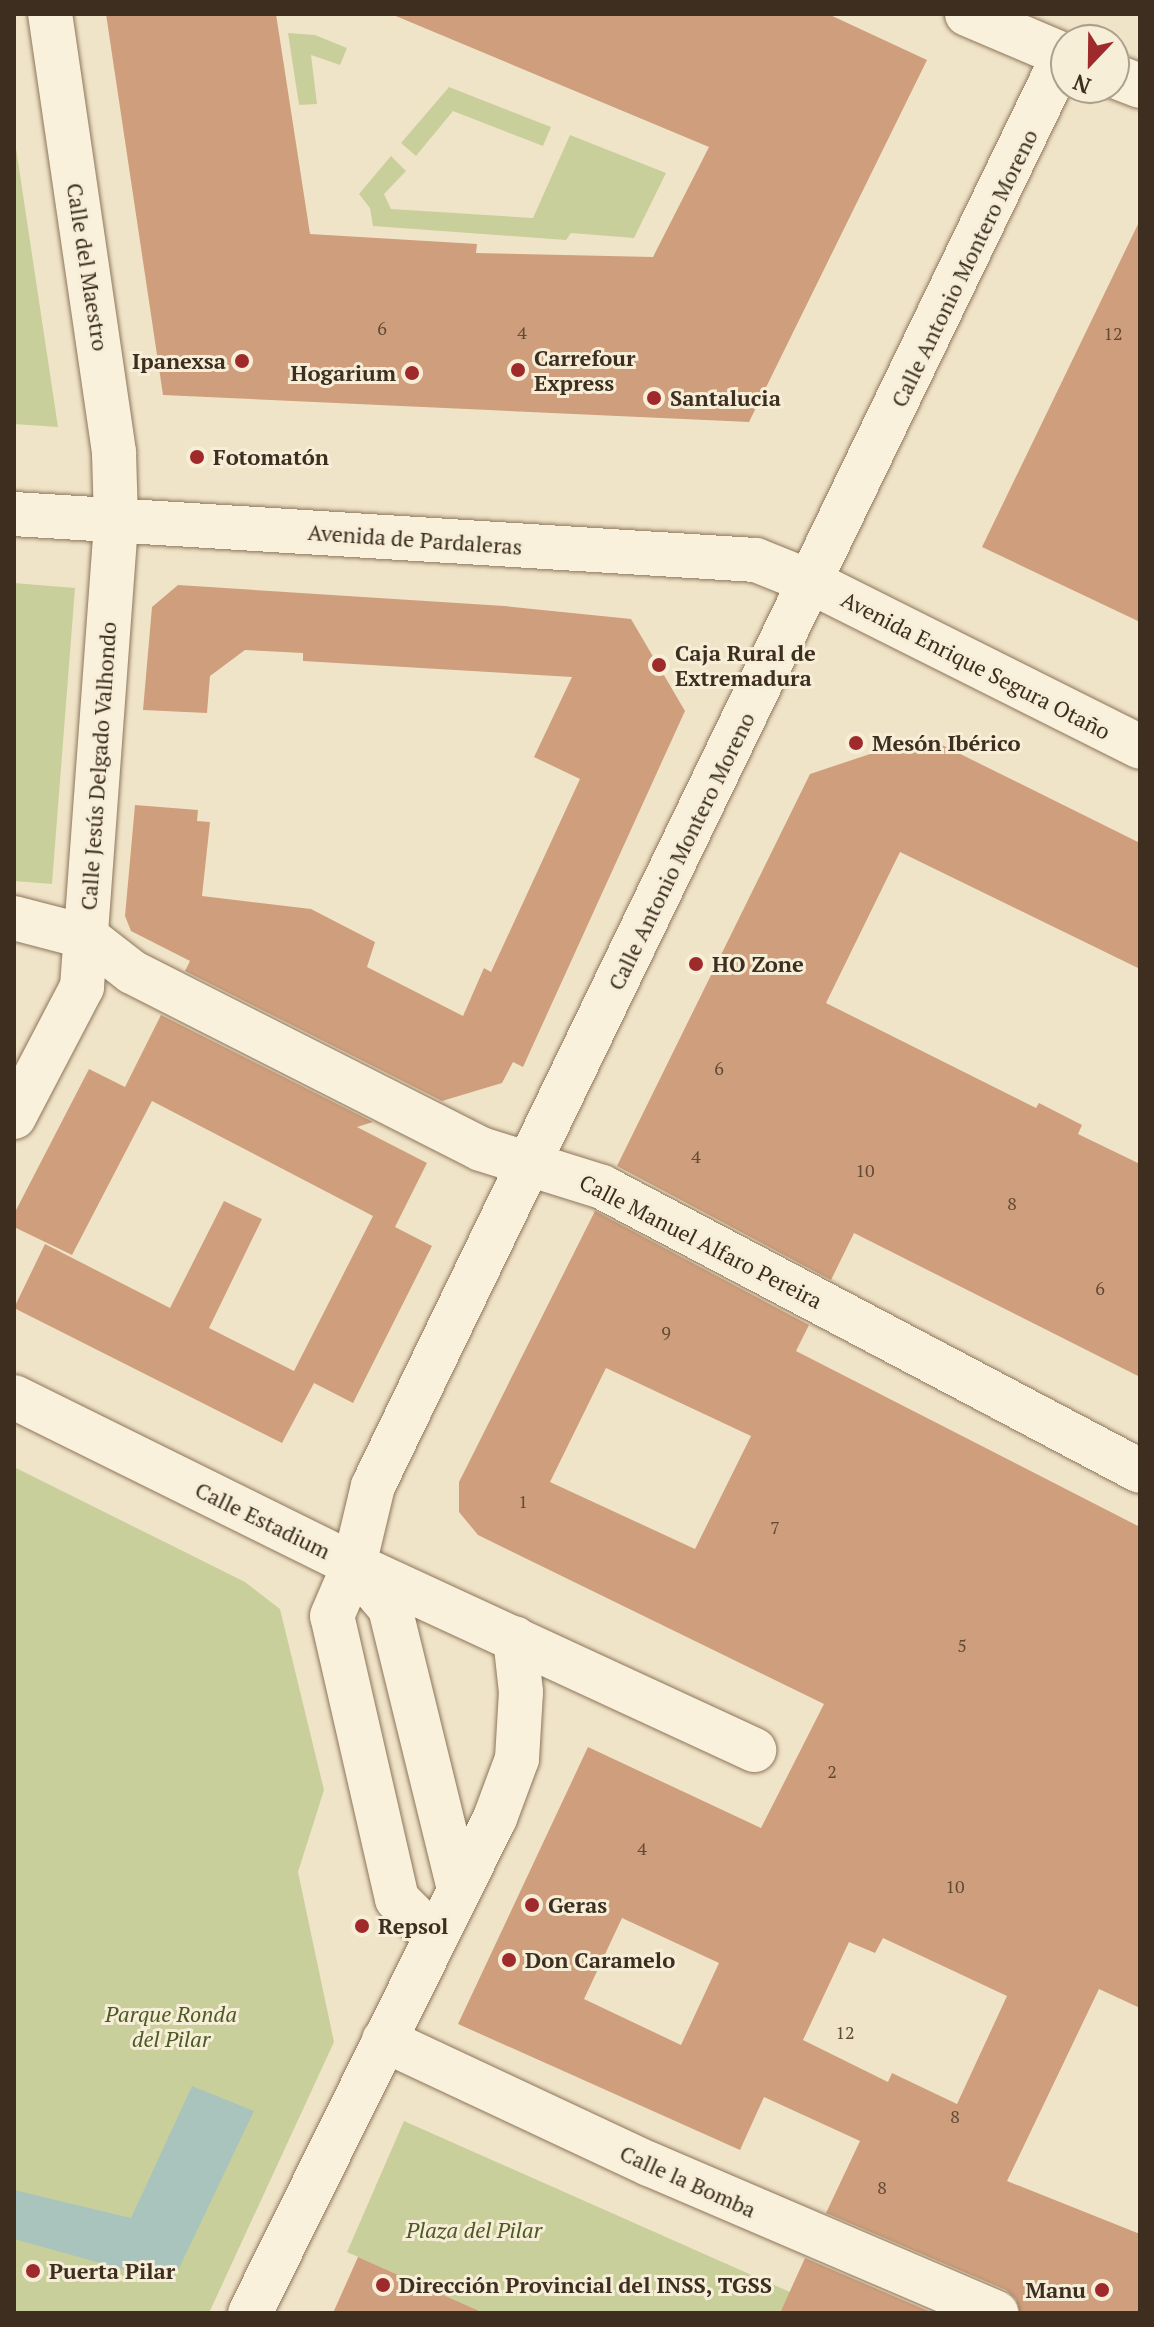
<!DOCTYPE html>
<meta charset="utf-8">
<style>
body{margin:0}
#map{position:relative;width:1154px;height:2327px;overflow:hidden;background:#f0e4c8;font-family:"PT Serif",serif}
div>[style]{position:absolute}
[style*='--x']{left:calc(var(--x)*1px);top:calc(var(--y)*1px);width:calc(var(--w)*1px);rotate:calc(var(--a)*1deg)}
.green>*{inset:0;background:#c9cf9b}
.water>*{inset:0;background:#a9c4bc}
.building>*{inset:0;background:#cf9f7d}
.roads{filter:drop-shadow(0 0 2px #8d765c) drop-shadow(0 0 2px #8d765c)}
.minor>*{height:44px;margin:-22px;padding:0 22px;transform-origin:22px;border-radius:22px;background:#faf1dc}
.dots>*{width:22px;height:22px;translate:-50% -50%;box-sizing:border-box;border:4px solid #f7eed8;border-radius:50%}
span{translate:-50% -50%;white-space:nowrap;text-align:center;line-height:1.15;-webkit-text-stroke:6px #f7eed8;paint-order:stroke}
.number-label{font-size:18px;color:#624a37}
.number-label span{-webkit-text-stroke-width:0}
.street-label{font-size:22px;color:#3d2e20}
.poi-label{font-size:22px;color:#3d2e20;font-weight:700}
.left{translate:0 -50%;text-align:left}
.right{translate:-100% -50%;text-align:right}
.park-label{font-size:22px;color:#4d5a26;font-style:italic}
.frame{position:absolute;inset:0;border:16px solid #3d2e20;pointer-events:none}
.north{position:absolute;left:1050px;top:24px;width:80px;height:80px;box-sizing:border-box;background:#f7eed8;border:2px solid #ada18e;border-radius:50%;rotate:202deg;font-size:22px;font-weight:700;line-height:32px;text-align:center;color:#3d2e20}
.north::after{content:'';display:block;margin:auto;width:28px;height:36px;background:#9e2a2b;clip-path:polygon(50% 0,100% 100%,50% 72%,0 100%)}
</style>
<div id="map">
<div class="green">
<i style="clip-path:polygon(288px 33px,315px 35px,347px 48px,340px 65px,311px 55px,317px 104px,299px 105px)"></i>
<i style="clip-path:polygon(449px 87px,551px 127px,543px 146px,453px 111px,416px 156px,401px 143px)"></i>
<i style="clip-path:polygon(14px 135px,58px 427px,14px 424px)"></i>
<i style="clip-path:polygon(570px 135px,666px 173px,634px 238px,571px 233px,566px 240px,373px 226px,370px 208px,359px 194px,391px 156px,406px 171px,384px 194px,391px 209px,533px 218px)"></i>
<i style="clip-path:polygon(14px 583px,75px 588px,52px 884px,14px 881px)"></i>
<i style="clip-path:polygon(14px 1467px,245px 1582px,280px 1609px,324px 1790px,298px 1872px,334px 2042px,209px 2313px,14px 2313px)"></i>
<i style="clip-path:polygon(404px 2121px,790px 2292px,780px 2313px,484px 2313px,347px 2252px)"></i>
</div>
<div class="water">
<i style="clip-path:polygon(192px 2086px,254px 2111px,172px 2283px,14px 2239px,14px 2190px,131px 2218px)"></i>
</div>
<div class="building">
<i style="clip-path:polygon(106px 14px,276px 14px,310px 234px,477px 244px,476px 253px,653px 257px,709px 147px,391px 14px,828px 14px,927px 60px,749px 422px,163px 395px)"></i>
<i style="clip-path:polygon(1140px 220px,1140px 622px,982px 547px)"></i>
<i style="clip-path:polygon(178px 585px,504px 606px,631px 619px,685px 711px,523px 1067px,513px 1062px,502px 1083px,442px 1101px,185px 971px,190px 961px,131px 931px,125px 916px,135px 805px,198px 810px,197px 821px,210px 822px,202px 896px,311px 909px,375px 942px,367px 967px,463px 1016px,484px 968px,491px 972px,580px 779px,534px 757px,572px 677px,303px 661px,303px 653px,245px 650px,210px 676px,207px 713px,143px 710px,152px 607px)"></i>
<i style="clip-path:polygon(924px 736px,1140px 843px,1140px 969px,900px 852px,826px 1003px,1036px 1108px,1039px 1103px,1082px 1125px,1078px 1134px,1140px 1164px,1140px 1377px,854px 1233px,831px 1280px,617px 1166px,810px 774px)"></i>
<i style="clip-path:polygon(161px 1015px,373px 1122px,357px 1127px,427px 1163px,395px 1227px,432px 1246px,353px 1403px,314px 1383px,282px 1443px,14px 1308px,45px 1244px,170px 1308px,224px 1201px,262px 1219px,209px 1328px,294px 1371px,373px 1216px,152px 1101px,72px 1255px,14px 1227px,14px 1214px,89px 1069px,125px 1087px)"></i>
<i style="clip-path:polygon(evenodd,595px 1211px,809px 1325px,796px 1351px,1140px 1527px,1140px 2008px,1099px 1989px,1007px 2181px,1140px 2234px,1140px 2313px,1020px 2313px,1016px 2299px,1006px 2290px,826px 2213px,860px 2141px,764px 2097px,740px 2150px,458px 2024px,588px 1747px,761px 1828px,824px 1704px,478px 1535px,459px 1512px,459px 1482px,595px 1211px,606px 1368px,751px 1436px,695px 1549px,550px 1482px,606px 1368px,595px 1211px,622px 1918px,719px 1963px,681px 2045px,584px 1999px,622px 1918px,595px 1211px,883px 1938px,1007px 1996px,957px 2104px,892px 2073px,888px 2082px,803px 2040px,849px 1942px,875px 1953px,883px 1938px)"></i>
<i style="clip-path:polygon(358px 2257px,484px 2313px,333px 2313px)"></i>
<i style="clip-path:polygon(805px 2258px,933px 2313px,780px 2313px)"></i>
</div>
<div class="roads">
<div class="minor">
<i style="--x:967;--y:14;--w:108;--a:23"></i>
<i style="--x:1114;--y:76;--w:28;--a:21"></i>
<i style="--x:14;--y:514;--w:743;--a:3.55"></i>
<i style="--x:756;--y:560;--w:59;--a:21.8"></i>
<i style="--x:811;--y:582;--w:368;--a:26.6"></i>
<i style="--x:14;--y:918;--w:75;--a:14.6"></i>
<i style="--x:87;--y:937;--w:57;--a:37.9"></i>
<i style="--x:132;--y:972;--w:391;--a:26.9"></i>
<i style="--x:481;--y:1149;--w:127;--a:17.4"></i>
<i style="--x:602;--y:1187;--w:608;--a:27.83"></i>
<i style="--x:14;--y:1117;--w:147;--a:-62.4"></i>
<i style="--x:82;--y:987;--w:468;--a:-85.8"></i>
<i style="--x:116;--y:520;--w:68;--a:-91.7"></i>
<i style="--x:114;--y:452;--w:443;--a:-98.3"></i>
<i style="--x:14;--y:1397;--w:379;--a:26.3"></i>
<i style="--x:354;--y:1565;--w:441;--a:24.8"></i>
<i style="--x:355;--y:1567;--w:54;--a:49.5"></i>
<i style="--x:390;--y:1608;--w:288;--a:76.2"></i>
<i style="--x:434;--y:1936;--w:52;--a:-135"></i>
<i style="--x:397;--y:1899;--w:290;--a:-102.9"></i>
<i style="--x:332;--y:1616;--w:56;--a:-66.7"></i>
<i style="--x:354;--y:1565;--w:81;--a:-76.5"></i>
<i style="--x:373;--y:1486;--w:1589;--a:-64.23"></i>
<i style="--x:384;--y:2040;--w:293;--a:25.1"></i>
<i style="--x:649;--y:2164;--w:378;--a:23.2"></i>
<i style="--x:250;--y:2313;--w:552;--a:-63.67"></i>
<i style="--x:495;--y:1818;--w:63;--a:-69.6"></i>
<i style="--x:517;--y:1759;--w:67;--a:-86.6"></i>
<i style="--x:521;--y:1692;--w:54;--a:-96.3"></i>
</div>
</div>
<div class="dots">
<i style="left:242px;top:361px;background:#9e2a2b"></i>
<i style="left:518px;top:370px;background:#9e2a2b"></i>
<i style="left:412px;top:373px;background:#9e2a2b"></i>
<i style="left:654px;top:398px;background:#9e2a2b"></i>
<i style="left:197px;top:457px;background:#9e2a2b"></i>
<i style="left:659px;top:665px;background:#9e2a2b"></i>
<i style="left:856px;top:743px;background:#9e2a2b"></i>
<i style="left:696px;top:964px;background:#9e2a2b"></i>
<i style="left:532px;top:1905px;background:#9e2a2b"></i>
<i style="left:362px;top:1926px;background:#9e2a2b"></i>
<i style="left:509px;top:1960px;background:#9e2a2b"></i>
<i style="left:33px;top:2271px;background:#9e2a2b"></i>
<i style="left:383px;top:2285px;background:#9e2a2b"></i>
<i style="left:1102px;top:2290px;background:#9e2a2b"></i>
</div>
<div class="number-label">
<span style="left:382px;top:328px">6</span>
<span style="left:522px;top:332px">4</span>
<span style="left:1113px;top:333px">12</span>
<span style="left:719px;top:1068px">6</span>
<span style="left:696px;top:1156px">4</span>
<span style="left:865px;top:1170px">10</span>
<span style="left:1012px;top:1203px">8</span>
<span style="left:1100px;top:1288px">6</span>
<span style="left:666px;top:1332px">9</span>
<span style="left:523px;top:1501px">1</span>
<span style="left:775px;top:1527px">7</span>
<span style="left:962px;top:1645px">5</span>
<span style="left:832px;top:1771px">2</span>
<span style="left:642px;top:1848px">4</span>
<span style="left:955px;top:1886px">10</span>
<span style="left:845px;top:2032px">12</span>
<span style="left:955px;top:2116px">8</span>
<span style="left:882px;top:2187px">8</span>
</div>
<div class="street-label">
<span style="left:88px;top:267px;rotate:81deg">Calle del Maestro</span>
<span style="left:964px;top:268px;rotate:-64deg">Calle Antonio Montero Moreno</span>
<span style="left:415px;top:539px;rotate:4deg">Avenida de Pardaleras</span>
<span style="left:976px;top:665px;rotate:27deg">Avenida Enrique Segura Otaño</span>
<span style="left:98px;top:766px;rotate:-86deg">Calle Jesús Delgado Valhondo</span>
<span style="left:681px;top:851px;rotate:-64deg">Calle Antonio Montero Moreno</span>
<span style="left:701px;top:1241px;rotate:27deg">Calle Manuel Alfaro Pereira</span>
<span style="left:263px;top:1520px;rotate:26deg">Calle Estadium</span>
<span style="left:688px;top:2181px;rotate:24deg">Calle la Bomba</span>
</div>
<div class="poi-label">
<span class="left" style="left:534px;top:370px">Carrefour<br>Express</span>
<span class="right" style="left:226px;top:361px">Ipanexsa</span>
<span class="right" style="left:396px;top:373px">Hogarium</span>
<span class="left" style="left:670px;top:398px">Santalucia</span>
<span class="left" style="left:213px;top:457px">Fotomatón</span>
<span class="left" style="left:675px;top:665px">Caja Rural de<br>Extremadura</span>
<span class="left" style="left:872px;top:743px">Mesón Ibérico</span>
<span class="left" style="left:712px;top:964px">HO Zone</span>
<span class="left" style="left:548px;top:1905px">Geras</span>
<span class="left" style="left:378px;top:1926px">Repsol</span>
<span class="left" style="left:525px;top:1960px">Don Caramelo</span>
<span class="left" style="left:49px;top:2271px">Puerta Pilar</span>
<span class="left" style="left:399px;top:2285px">Dirección Provincial del INSS, TGSS</span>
<span class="right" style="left:1086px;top:2290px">Manu</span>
</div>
<div class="park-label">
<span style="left:171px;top:2026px">Parque Ronda<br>del Pilar</span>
<span style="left:474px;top:2230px">Plaza del Pilar</span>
</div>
<div class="frame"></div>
<div class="north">N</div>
</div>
